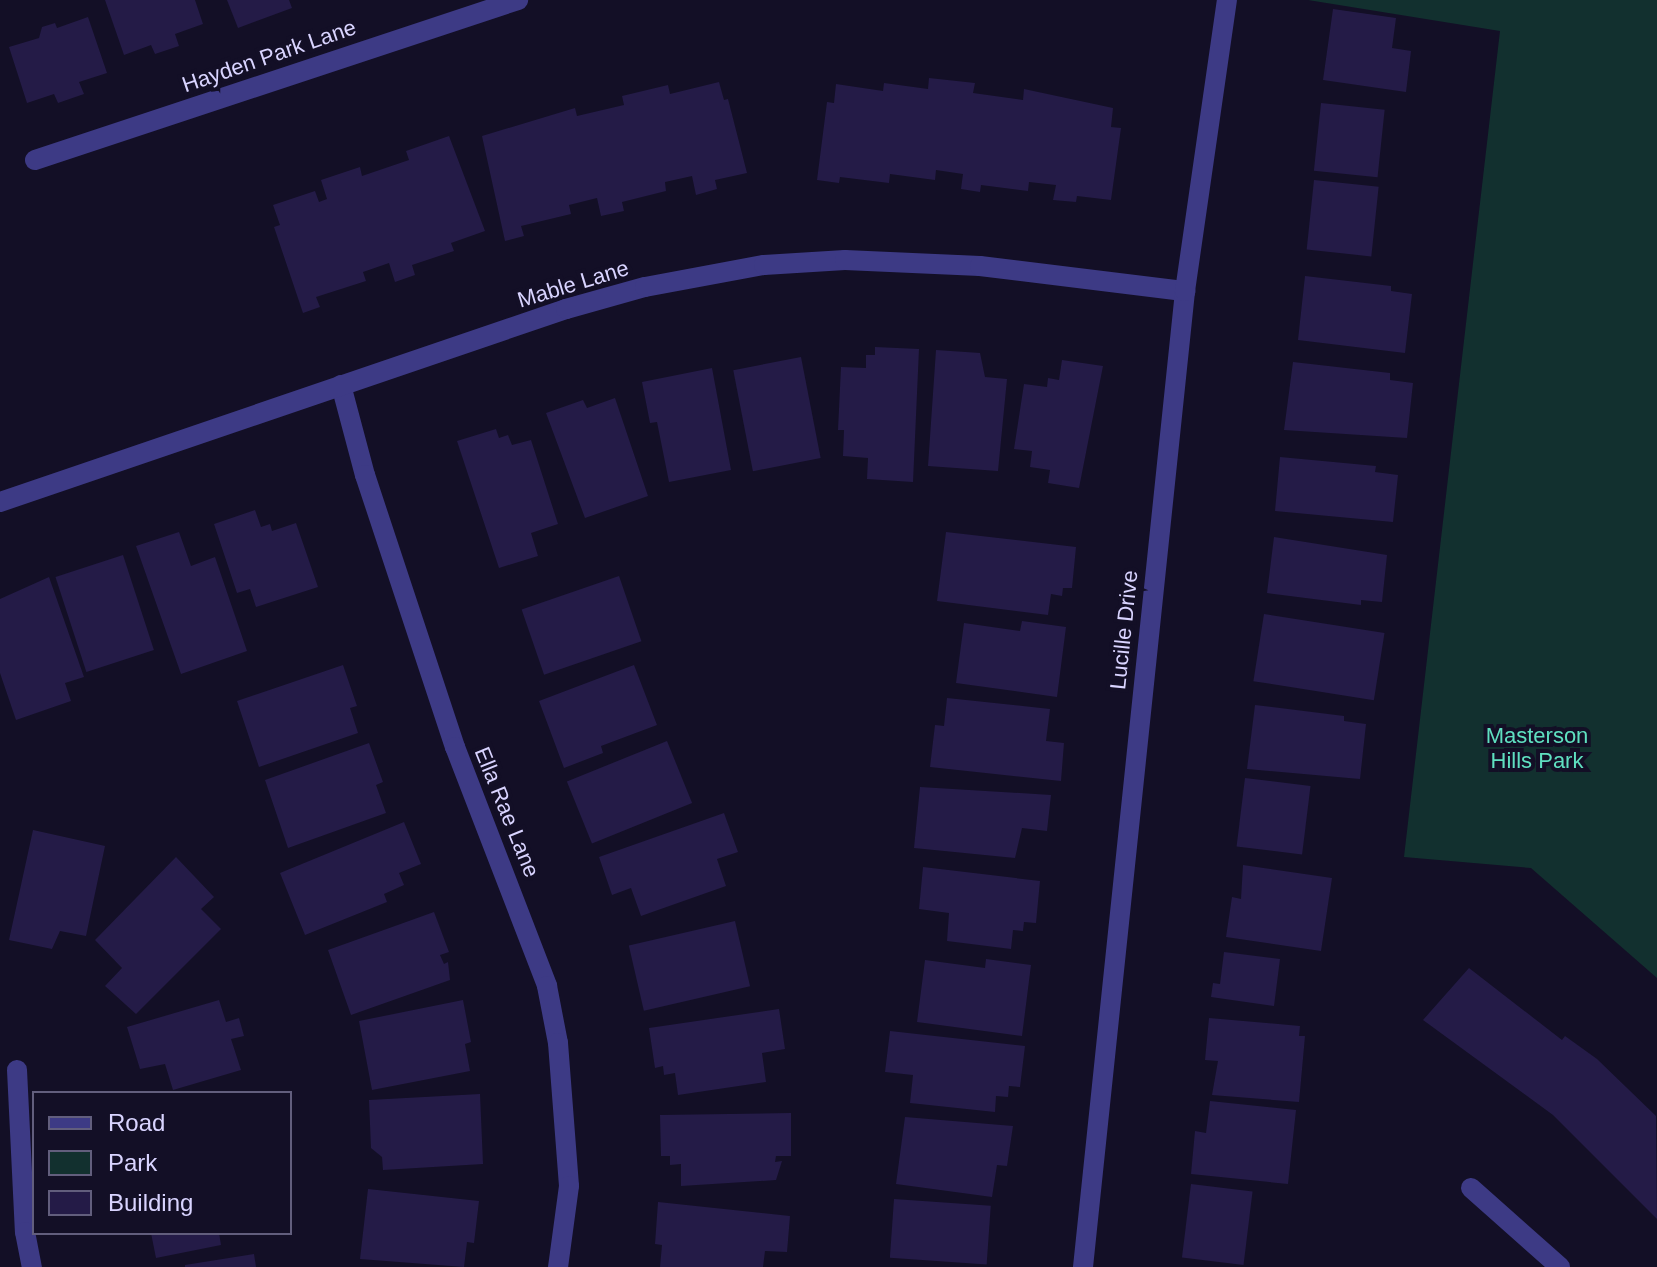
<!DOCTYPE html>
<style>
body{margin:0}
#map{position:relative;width:1657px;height:1267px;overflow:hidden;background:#130f26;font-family:Arial,sans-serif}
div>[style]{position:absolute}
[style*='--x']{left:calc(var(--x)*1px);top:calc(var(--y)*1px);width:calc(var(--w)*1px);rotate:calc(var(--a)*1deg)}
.green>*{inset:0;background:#12302f}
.building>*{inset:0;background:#241b47;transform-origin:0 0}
.street>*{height:20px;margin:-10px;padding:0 10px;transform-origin:10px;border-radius:10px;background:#3d3a85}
span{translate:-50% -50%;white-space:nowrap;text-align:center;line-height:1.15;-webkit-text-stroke:8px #130f26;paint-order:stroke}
.street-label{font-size:22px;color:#d9d4ff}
.park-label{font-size:22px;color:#5fe0c0}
.legend{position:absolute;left:32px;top:1091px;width:260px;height:144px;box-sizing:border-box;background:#130f26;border:2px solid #625e7d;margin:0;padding:10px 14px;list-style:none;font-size:24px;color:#d9d4ff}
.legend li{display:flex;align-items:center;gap:16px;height:40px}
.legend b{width:40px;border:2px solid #625e7d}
</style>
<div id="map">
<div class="green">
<i style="clip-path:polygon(1308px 0,1657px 0,1657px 978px,1531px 868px,1404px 857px,1500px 31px)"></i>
</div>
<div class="building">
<i style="clip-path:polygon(105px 0,195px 0,203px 24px,175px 34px,179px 46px,155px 54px,151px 45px,124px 55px)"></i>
<i style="clip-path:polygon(227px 0,289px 0,292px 8px,238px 28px)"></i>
<i style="clip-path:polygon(1333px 9px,1396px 18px,1392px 48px,1411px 51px,1406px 92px,1323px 80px)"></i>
<i style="clip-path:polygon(88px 17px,107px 73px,79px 82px,84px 94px,58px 103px,54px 94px,27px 103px,9px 47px,39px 38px,42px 27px,55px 23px,57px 28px)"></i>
<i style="clip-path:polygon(929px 78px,975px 83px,973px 93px,1023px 100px,1024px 89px,1113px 108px,1111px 127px,1121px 128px,1111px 200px,1077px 196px,1076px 202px,1053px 200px,1056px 185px,1029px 182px,1028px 191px,981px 185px,980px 192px,961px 189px,963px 174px,936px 170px,935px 180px,890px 174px,889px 183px,840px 177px,839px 183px,817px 180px,827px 102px,834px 103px,836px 84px,883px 91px,884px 83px,928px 89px)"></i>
<i style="clip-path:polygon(719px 82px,724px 100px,728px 99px,747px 173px,715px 180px,717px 189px,696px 195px,692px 176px,665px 182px,666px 191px,622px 202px,624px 211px,601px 216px,597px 198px,569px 205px,571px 214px,521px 226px,524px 236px,505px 241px,482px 136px,575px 108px,577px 116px,624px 105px,622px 96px,668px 85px,670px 94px)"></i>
<i style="left:1321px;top:103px;width:64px;height:68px;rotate:6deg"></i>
<i style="clip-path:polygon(449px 136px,485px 231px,451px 243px,454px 251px,412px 265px,415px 275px,395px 282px,389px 263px,363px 272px,366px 281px,316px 297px,320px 307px,303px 313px,274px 227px,280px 225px,273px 205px,315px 191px,319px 202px,327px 199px,321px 180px,360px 167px,362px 176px,409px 160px,406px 151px)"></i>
<i style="left:1314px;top:180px;width:65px;height:70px;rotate:6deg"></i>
<i style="clip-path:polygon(1305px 276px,1391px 286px,1391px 291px,1412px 294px,1405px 353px,1298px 340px)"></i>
<i style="clip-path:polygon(875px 347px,919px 349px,913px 482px,867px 479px,868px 458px,843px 456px,844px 430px,838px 430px,841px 367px,866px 368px,866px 355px,875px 355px)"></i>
<i style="clip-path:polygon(936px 350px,980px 353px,985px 377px,1007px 379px,998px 471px,928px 466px)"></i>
<i style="left:801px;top:357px;width:103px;height:69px;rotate:79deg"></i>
<i style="clip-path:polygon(1062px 360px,1103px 366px,1079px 488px,1048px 483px,1050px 470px,1030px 467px,1032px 451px,1014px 449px,1024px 384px,1047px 387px,1048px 378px,1059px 380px)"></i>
<i style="clip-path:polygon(1293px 362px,1390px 373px,1390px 380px,1413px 383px,1407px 438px,1284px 430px)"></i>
<i style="clip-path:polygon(712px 368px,731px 470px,669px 482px,657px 422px,650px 423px,642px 382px)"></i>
<i style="clip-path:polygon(615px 398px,648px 496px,585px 518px,546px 413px,583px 400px,587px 408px)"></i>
<i style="clip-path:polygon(496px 429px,499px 438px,508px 435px,512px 445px,531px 440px,558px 524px,531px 533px,538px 556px,499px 568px,457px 441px)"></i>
<i style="clip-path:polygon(1280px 457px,1376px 466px,1375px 472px,1398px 475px,1393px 522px,1275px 511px)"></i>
<i style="clip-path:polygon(255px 510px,261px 527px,270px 524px,272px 531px,296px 523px,318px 587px,256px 607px,250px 589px,237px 593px,214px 524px)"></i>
<i style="clip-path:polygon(179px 532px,191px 566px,215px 557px,247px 651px,181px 674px,136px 546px)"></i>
<i style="clip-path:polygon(946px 532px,1076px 547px,1072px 588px,1063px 588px,1062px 596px,1051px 594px,1048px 615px,937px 601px)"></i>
<i style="clip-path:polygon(1274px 537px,1387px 555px,1382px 602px,1361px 600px,1361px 605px,1267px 593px)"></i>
<i style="left:123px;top:555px;width:100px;height:71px;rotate:72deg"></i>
<i style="left:619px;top:576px;width:69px;height:103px;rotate:71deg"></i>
<i style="clip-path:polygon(49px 577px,84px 677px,65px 683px,71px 701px,16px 720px,0 673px,0 599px)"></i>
<i style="left:1264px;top:614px;width:122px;height:68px;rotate:9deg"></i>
<i style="clip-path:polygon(1022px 621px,1066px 627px,1057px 697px,956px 683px,964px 623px,1020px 631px)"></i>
<i style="clip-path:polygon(343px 665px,357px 706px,350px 708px,358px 733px,259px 767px,237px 701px)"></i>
<i style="clip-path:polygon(634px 665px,657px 725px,601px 746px,603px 753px,564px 768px,539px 701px)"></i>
<i style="clip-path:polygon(947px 698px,1050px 709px,1046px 741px,1064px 743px,1061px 781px,930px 767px,935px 725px,944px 726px)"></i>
<i style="clip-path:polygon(1255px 705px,1344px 716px,1344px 721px,1366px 724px,1360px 779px,1247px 769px)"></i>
<i style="left:667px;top:741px;width:67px;height:108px;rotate:68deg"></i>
<i style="clip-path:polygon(369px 743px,383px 782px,376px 785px,386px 813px,288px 848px,265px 780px)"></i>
<i style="left:1245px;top:778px;width:66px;height:69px;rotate:7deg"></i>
<i style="clip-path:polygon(920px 787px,1051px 795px,1047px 831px,1022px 828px,1015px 858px,914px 848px)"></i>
<i style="clip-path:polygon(724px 813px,738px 852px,717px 859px,726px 886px,641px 916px,631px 888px,612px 895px,599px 857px)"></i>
<i style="clip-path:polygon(404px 822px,421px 864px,399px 873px,404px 885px,384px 894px,387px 902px,305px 935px,280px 873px)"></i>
<i style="clip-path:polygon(33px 830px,105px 846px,86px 936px,60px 931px,52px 949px,9px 940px)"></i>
<i style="clip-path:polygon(176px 857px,214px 897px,201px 909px,221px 929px,136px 1014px,105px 986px,122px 968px,95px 940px)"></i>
<i style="clip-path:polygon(1243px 865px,1332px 878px,1321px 951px,1226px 937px,1232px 897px,1241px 899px)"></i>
<i style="clip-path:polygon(923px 867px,1040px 881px,1036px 923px,1024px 922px,1023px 931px,1013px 930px,1011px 949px,947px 941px,949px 913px,919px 909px)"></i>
<i style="clip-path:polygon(434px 912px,449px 952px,440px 955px,444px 964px,448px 962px,450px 980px,351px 1015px,328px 950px)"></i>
<i style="left:735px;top:921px;width:67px;height:109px;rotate:77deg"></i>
<i style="clip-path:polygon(1224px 952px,1280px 959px,1274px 1006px,1211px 997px,1213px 983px,1220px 984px)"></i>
<i style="clip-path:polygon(986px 959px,1031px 965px,1022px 1036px,917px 1022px,925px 960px,985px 968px)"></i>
<i style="clip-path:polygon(1469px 968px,1562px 1040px,1565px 1036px,1597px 1059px,1656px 1116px,1657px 1219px,1553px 1115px,1423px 1020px)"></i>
<i style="clip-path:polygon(219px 1000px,226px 1022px,239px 1018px,244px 1036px,231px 1039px,241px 1070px,173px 1090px,165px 1064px,140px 1069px,127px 1027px)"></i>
<i style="clip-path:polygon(463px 1000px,471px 1042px,465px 1044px,470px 1071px,372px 1090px,359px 1021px)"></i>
<i style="clip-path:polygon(779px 1009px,785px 1049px,762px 1053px,766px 1082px,678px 1095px,675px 1073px,664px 1075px,663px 1066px,655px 1068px,649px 1028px)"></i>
<i style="clip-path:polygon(1209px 1018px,1300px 1026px,1299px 1036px,1305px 1036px,1299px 1102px,1212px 1095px,1218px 1061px,1205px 1060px)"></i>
<i style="clip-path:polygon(890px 1031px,1025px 1046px,1020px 1087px,1009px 1086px,1008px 1097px,996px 1096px,995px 1112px,910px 1103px,913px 1075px,885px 1072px)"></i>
<i style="clip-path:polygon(480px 1094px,483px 1164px,383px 1170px,382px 1157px,371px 1148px,369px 1100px)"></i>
<i style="clip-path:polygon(1210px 1101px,1296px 1110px,1288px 1184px,1191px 1174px,1195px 1131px,1206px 1133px)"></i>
<i style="clip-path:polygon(791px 1113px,791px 1156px,776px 1156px,775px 1162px,782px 1161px,776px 1180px,681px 1186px,681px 1164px,670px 1165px,670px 1156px,661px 1156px,660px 1115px)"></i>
<i style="clip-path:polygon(905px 1117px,1013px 1126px,1007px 1166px,997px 1165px,992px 1197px,896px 1184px)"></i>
<i style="left:1191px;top:1184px;width:62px;height:74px;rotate:7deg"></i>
<i style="clip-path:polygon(368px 1189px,479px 1201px,474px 1243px,467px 1242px,464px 1267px,360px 1259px)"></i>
<i style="left:894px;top:1199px;width:97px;height:59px;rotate:4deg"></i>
<i style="clip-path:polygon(658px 1202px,790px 1216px,787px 1252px,765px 1251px,763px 1267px,660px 1267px,662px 1245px,655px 1244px)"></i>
<i style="clip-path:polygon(151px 1233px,219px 1233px,221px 1245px,156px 1258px)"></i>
<i style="clip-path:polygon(254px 1254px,256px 1267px,185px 1267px,185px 1265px)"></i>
</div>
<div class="street">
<i style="--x:35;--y:160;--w:509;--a:-18.33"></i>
<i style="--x:341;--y:385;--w:93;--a:75.1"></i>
<i style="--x:365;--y:475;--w:287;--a:71.7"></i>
<i style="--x:455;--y:747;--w:256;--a:68.9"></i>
<i style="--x:547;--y:986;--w:58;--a:79.1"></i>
<i style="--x:558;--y:1043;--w:143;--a:85.6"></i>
<i style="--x:569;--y:1186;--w:82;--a:97.7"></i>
<i style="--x:0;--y:502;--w:598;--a:-18.83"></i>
<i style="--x:566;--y:309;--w:82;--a:-15.6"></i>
<i style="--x:645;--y:287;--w:121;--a:-10.5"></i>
<i style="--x:764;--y:265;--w:81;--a:-3.5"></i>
<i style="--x:845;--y:260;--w:135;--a:2.5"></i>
<i style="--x:980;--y:266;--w:207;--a:7"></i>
<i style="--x:17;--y:1070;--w:162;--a:87.2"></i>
<i style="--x:25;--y:1232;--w:36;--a:79"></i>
<i style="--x:1471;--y:1188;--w:119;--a:41.6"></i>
<i style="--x:1083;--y:1267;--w:981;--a:-84.03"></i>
<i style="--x:1185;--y:291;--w:294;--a:-81.8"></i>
</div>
<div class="street-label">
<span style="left:269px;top:56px;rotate:-19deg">Hayden Park Lane</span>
<span style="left:573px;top:284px;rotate:-17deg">Mable Lane</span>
<span style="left:1124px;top:630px;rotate:-84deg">Lucille Drive</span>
<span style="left:507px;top:812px;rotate:68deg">Ella Rae Lane</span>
</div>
<div class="park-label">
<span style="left:1537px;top:748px">Masterson<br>Hills Park</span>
</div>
<ul class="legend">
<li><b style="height:10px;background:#3d3a85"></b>Road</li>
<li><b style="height:22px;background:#12302f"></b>Park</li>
<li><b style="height:22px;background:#241b47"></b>Building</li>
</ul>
</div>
